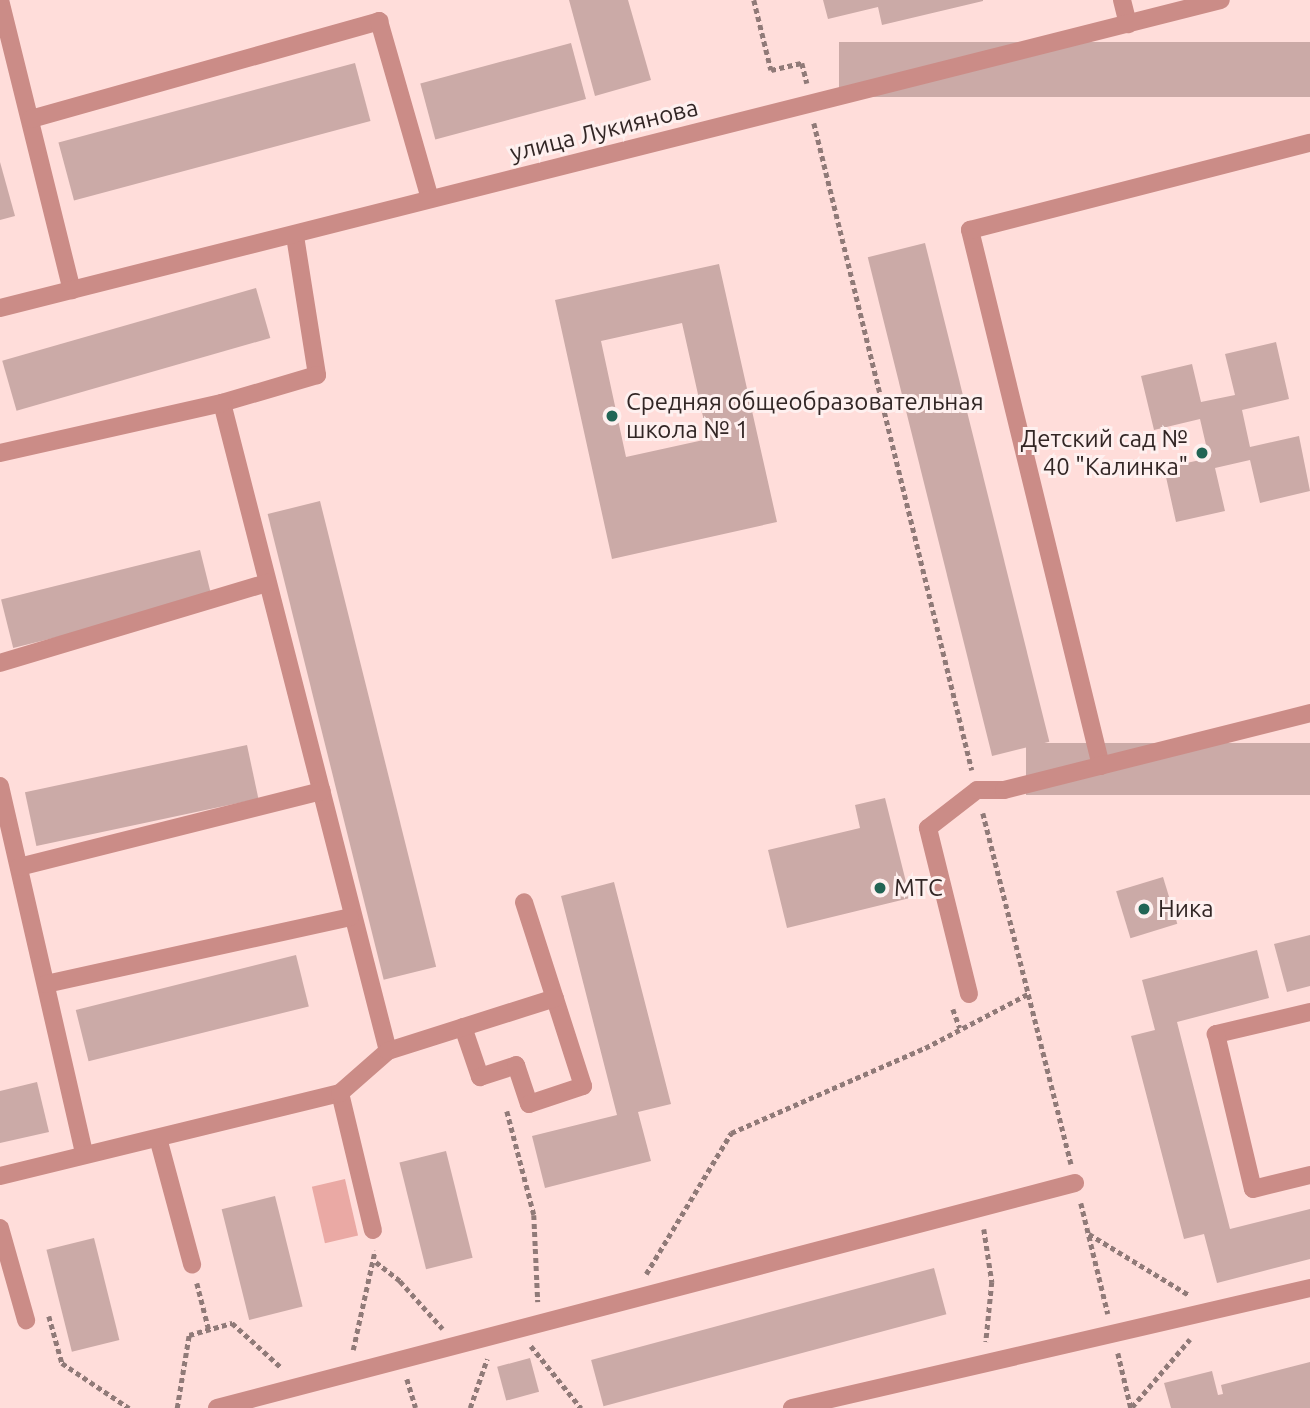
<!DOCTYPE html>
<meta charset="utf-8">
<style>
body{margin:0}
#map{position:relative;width:1310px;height:1408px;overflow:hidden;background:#ffddda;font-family:Ubuntu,sans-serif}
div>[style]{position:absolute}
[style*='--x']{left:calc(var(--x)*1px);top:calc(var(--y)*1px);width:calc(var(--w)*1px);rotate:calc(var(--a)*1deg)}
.green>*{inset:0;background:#eaa9a4;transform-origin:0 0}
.building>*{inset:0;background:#cbaaa7;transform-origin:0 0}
.path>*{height:4.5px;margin-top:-2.25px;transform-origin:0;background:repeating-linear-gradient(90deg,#907a78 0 5px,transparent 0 8.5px)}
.minor>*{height:18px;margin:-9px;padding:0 9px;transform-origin:9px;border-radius:9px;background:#cb8c87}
.dots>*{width:19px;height:19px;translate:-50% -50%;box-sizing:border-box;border:4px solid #fef0ef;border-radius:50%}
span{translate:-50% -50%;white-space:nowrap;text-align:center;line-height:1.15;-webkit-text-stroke:6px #fef0ef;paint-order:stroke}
.street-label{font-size:24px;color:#322625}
.poi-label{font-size:24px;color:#322625}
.left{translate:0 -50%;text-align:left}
.right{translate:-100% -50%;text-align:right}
</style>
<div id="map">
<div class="green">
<i style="left:345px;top:1179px;width:58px;height:34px;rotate:77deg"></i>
</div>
<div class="building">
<i style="clip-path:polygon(569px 0,628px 0,651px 80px,595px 96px)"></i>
<i style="clip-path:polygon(823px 0,983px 0,983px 1px,882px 25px,878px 7px,828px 19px)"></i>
<i style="left:1310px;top:42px;width:55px;height:471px;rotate:90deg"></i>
<i style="left:571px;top:43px;width:58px;height:156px;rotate:75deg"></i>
<i style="left:355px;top:63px;width:60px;height:307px;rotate:75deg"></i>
<i style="clip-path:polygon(0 162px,15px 216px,0 220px)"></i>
<i style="left:925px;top:243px;width:514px;height:59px;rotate:76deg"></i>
<i style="clip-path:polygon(evenodd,719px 264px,777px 522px,612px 559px,555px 300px,719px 264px,682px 323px,708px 439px,626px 457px,601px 341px,682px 323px)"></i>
<i style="left:256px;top:288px;width:52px;height:264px;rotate:74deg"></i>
<i style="clip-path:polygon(1276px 342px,1289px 399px,1242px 410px,1250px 447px,1299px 436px,1310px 491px,1260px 503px,1250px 460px,1215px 468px,1225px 511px,1176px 522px,1164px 468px,1209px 458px,1200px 419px,1154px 430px,1141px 376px,1192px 364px,1201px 402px,1235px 395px,1225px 354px)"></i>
<i style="left:320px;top:501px;width:480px;height:54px;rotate:76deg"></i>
<i style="left:200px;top:550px;width:50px;height:205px;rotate:76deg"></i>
<i style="left:1310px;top:743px;width:52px;height:284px;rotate:90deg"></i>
<i style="left:247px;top:745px;width:55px;height:227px;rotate:78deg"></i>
<i style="clip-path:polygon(885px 798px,910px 898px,787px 928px,768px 850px,860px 828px,855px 805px)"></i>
<i style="left:1163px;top:877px;width:49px;height:49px;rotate:73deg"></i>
<i style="clip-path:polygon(614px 882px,671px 1104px,638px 1112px,651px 1161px,545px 1188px,532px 1136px,617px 1115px,561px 896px)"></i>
<i style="clip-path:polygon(1310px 935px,1310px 986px,1287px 992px,1274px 944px)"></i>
<i style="clip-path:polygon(1257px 950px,1269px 998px,1177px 1022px,1230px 1229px,1310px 1209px,1310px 1259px,1217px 1283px,1204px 1234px,1184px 1239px,1131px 1036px,1155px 1030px,1142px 980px)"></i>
<i style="left:296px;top:955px;width:53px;height:227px;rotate:76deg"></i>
<i style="clip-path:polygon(37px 1082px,49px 1132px,0 1143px,0 1091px)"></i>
<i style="left:446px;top:1151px;width:110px;height:48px;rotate:76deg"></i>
<i style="left:275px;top:1196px;width:114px;height:55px;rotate:76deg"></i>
<i style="left:94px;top:1238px;width:105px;height:49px;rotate:76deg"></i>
<i style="left:934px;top:1268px;width:48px;height:355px;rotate:75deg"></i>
<i style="left:530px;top:1358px;width:35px;height:34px;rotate:75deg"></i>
<i style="clip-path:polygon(1310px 1362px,1310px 1408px,1171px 1408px,1164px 1383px,1212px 1371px,1218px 1395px,1223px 1394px,1221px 1385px)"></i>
</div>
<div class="path">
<i style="--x:754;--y:0;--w:72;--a:76.3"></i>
<i style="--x:771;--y:70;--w:32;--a:-13"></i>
<i style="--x:802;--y:63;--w:21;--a:76"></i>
<i style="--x:814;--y:123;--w:666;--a:76.28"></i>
<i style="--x:983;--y:813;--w:362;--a:75.9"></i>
<i style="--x:953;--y:1009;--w:20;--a:70"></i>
<i style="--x:507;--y:1111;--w:107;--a:75.4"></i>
<i style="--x:534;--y:1215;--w:87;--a:87.4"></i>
<i style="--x:1081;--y:1203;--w:114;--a:76.3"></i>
<i style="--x:984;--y:1229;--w:54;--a:81.4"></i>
<i style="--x:992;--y:1282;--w:60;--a:95.7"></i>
<i style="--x:1089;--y:1234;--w:117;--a:31.4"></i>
<i style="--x:376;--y:1262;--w:31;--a:38"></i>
<i style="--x:400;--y:1281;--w:64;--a:48.1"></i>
<i style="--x:646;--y:1274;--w:165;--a:-58.9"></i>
<i style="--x:731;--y:1133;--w:212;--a:-23.7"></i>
<i style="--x:925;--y:1048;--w:116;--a:-27.7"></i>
<i style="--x:197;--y:1283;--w:49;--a:75.7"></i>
<i style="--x:49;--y:1316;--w:49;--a:74.5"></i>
<i style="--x:62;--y:1363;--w:81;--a:33.9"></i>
<i style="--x:531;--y:1346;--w:80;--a:51.1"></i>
<i style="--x:353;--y:1350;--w:102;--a:-77.6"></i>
<i style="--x:1118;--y:1353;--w:57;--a:76.7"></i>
<i style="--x:407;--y:1379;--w:30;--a:73"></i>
<i style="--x:1132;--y:1407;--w:89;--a:-49.5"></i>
<i style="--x:177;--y:1408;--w:74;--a:-80.7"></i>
<i style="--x:189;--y:1335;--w:45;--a:-15.6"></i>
<i style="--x:232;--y:1323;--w:67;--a:42"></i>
<i style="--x:470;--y:1408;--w:52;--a:-70.9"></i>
</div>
<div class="minor">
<i style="--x:0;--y:0;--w:299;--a:76.1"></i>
<i style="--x:1122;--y:0;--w:25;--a:76"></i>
<i style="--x:31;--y:119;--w:362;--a:-15.7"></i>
<i style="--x:379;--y:21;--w:185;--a:74"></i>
<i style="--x:295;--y:236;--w:141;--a:81"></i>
<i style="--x:317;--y:375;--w:99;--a:163.6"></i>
<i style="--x:222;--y:403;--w:669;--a:75.63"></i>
<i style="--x:0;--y:308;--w:1259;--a:-14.16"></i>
<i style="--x:0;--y:453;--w:228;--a:-12.7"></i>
<i style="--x:0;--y:663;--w:279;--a:-16.7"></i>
<i style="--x:1101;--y:766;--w:552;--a:-103.73"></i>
<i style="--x:970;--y:230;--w:351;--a:-14.4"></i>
<i style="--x:0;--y:786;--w:377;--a:77.1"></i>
<i style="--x:19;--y:867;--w:312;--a:-14.1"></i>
<i style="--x:46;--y:984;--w:311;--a:-12.4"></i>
<i style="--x:969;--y:994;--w:171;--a:-103.9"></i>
<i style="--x:928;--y:828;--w:62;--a:-37.8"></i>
<i style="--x:977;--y:790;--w:27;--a:0"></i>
<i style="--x:1004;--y:790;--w:316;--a:-14.1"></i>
<i style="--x:1310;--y:1012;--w:97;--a:166.8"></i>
<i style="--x:1216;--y:1034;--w:159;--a:76.6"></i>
<i style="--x:1253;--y:1189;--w:59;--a:-13.8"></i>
<i style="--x:463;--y:1027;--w:53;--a:71.2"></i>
<i style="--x:480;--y:1077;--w:38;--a:-18"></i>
<i style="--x:516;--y:1065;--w:41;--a:71.6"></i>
<i style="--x:529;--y:1104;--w:57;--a:-18.4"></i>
<i style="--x:583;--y:1086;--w:193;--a:-107.8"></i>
<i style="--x:340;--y:1093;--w:141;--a:76.5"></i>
<i style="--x:158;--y:1138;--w:131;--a:74.9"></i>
<i style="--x:0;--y:1176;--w:350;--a:-13.7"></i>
<i style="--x:340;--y:1093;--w:64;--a:-41.2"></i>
<i style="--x:388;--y:1051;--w:175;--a:-17.6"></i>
<i style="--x:0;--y:1228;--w:96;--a:74.2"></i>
<i style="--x:217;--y:1408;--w:887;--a:-14.69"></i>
<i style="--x:792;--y:1408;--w:532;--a:-13.04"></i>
</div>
<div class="dots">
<i style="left:612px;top:416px;background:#226555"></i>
<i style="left:1202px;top:453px;background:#226555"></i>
<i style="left:880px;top:888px;background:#226555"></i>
<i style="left:1144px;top:909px;background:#226555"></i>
</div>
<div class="street-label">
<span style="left:604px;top:130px;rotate:-14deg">улица Лукиянова</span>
</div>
<div class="poi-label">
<span class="left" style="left:626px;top:416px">Средняя общеобразовательная<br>школа № 1</span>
<span class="right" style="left:1188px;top:453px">Детский сад №<br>40 "Калинка"</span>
<span class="left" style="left:894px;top:888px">МТС</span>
<span class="left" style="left:1158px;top:909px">Ника</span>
</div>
</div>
